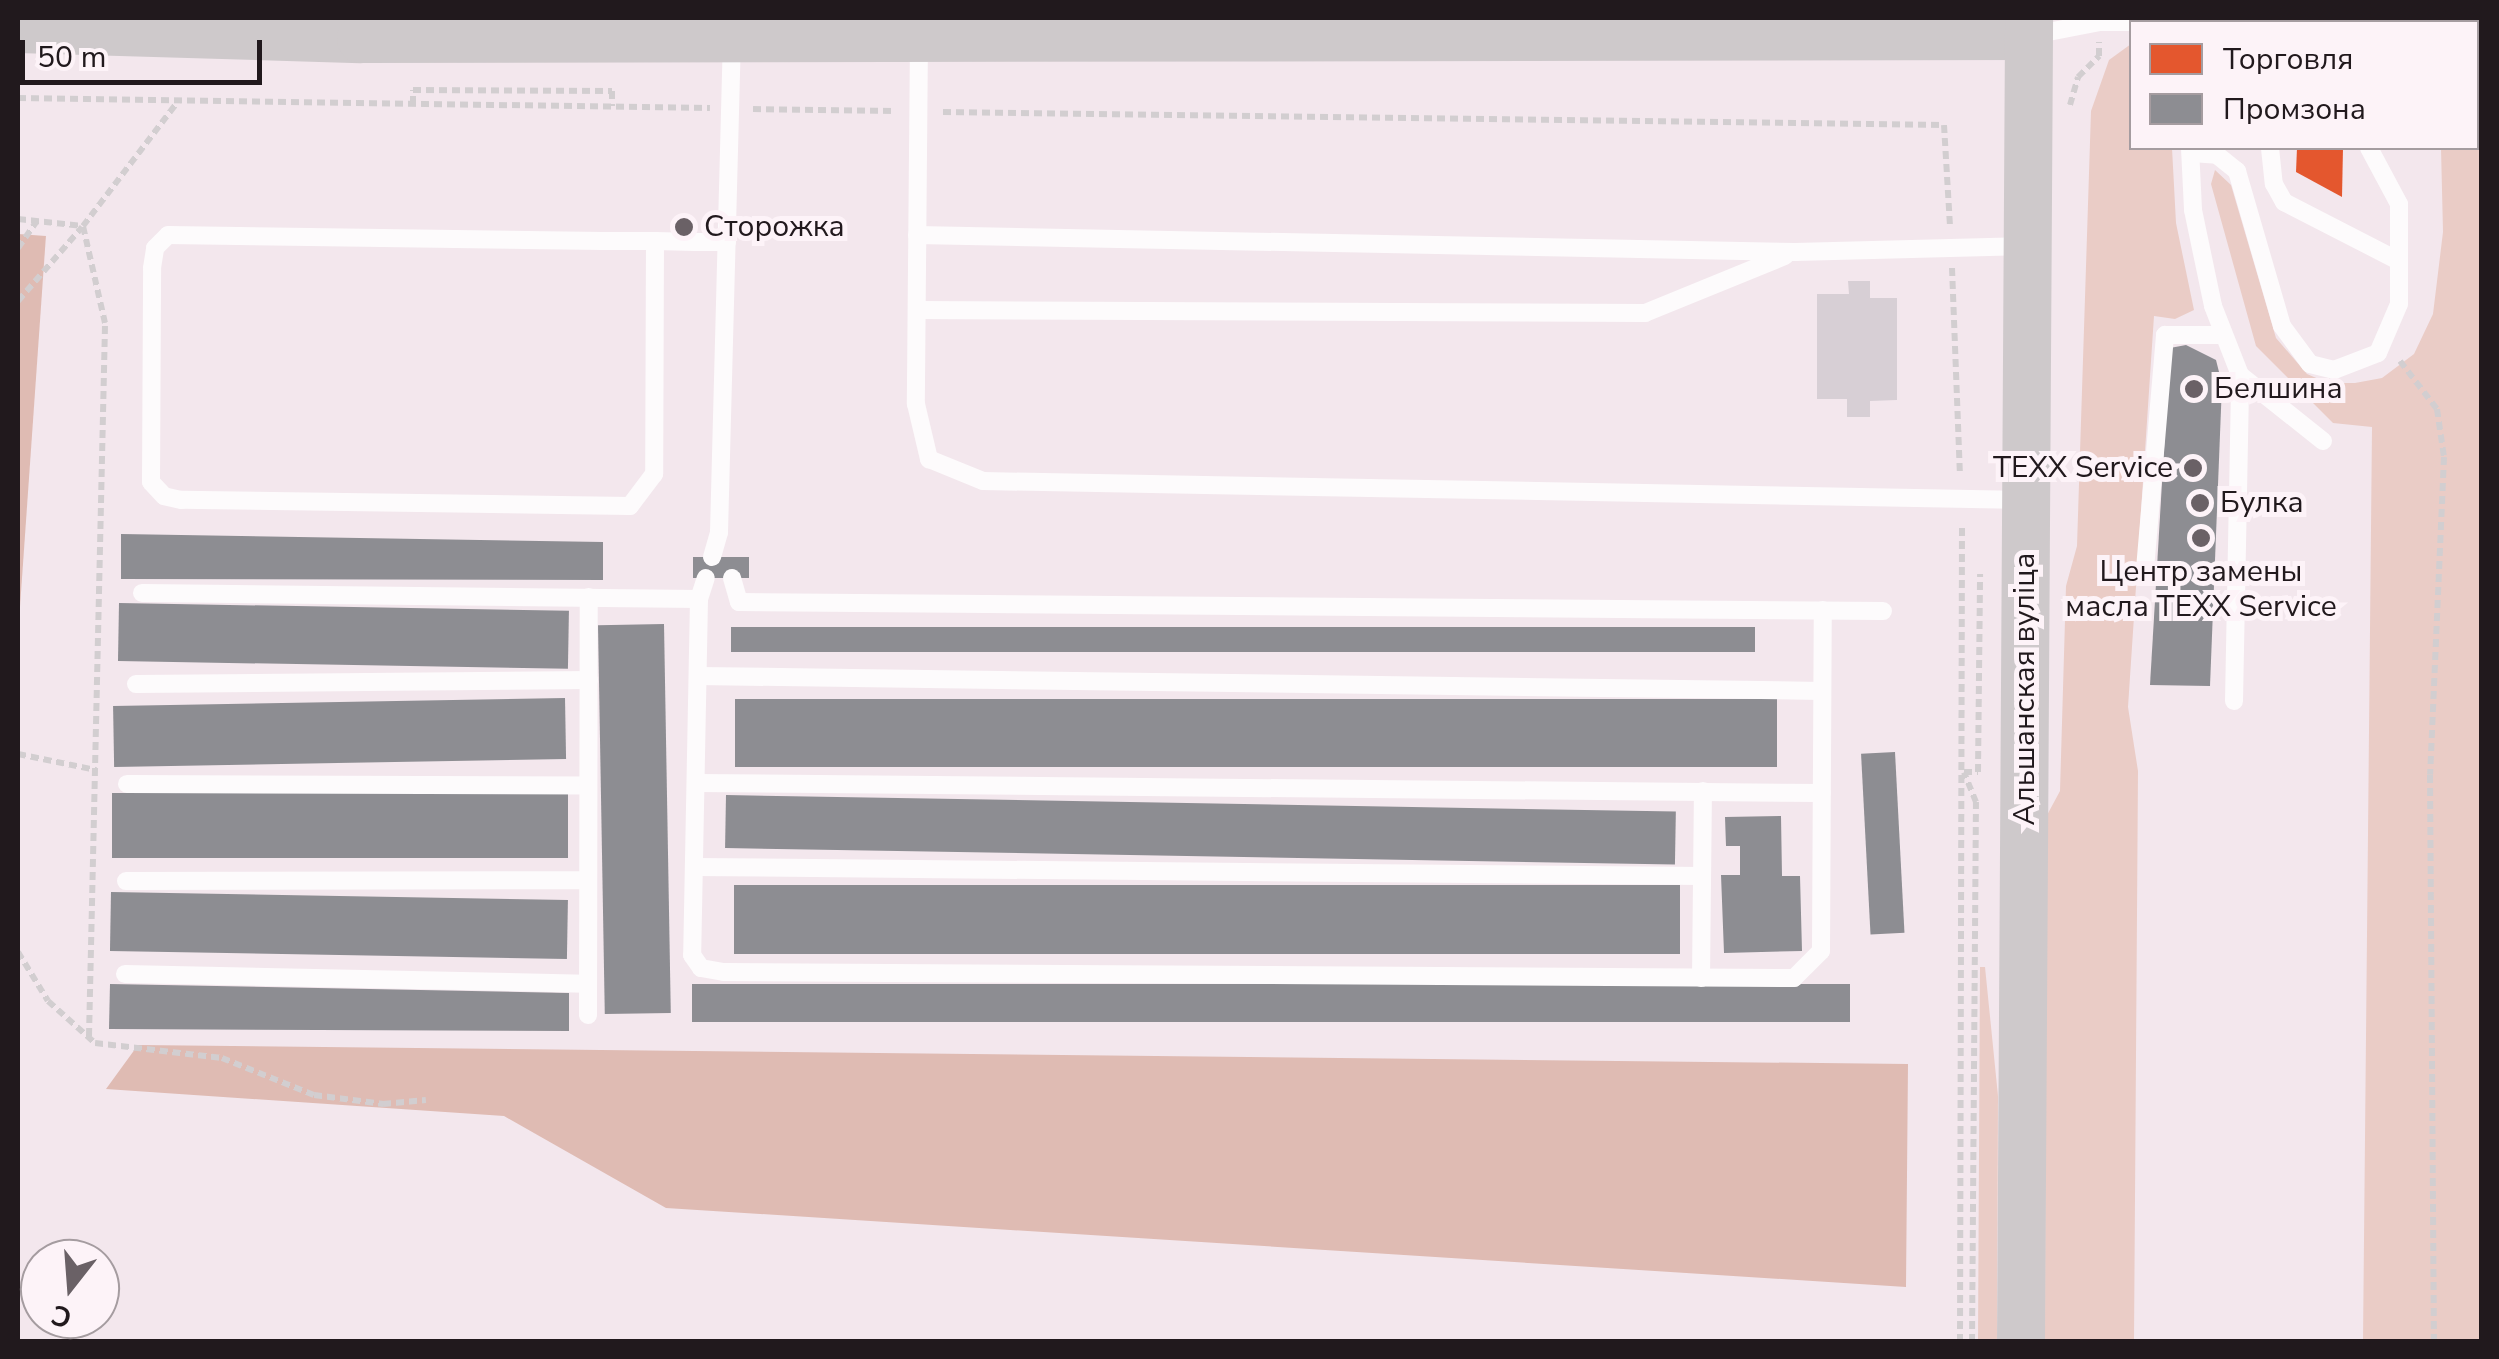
<!DOCTYPE html>
<meta charset="utf-8">
<style>
body{margin:0}
#map{position:relative;width:2499px;height:1359px;overflow:hidden;background:#f3e7ed;font-family:"Nunito Sans",sans-serif}
div>[style]{position:absolute}
[style*='--x']{left:calc(var(--x)*1px);top:calc(var(--y)*1px);width:calc(var(--w)*1px);rotate:calc(var(--a)*1deg)}
.green>*{inset:0;background:#eaccc6}
.forest>*{inset:0;background:#dfbbb3;transform-origin:0 0}
.shops>*{inset:0;background:#e4572e}
.industry>*{inset:0;background:#8d8d92;transform-origin:0 0}
.building>*{inset:0;background:#d7cfd5}
.path>*{height:6px;margin-top:-3px;transform-origin:0;background:repeating-linear-gradient(90deg,#d2ced0 0 8px,transparent 0 13px)}
.lane>*{height:18px;margin:-9px;padding:0 9px;transform-origin:9px;border-radius:9px;background:#fdfbfc}
.secondary>*{height:48px;margin:-24px;padding:0 24px;transform-origin:24px;border-radius:24px;background:#cec9cb}
.dots>*{width:28px;height:28px;translate:-50% -50%;box-sizing:border-box;border:5px solid #fdf3f8;border-radius:50%}
span{translate:-50% -50%;white-space:nowrap;text-align:center;line-height:1.15;-webkit-text-stroke:10px #fdf3f8;paint-order:stroke}
.poi-label{font-size:30px;color:#21191d}
.left{translate:0 -50%;text-align:left}
.right{translate:-100% -50%;text-align:right}
.street-label{font-size:30px;color:#21191d}
.frame{position:absolute;inset:0;border:20px solid #21191d;pointer-events:none}
.legend{position:absolute;left:2129px;top:20px;width:350px;height:130px;box-sizing:border-box;background:#fdf3f8;border:2px solid #a59ca0;margin:0;padding:12px 18px;list-style:none;font-size:30px;color:#21191d}
.legend li{display:flex;align-items:center;gap:20px;height:50px}
.legend b{width:50px;border:2px solid #a59ca0}
.north{position:absolute;left:20px;top:1239px;width:100px;height:100px;box-sizing:border-box;background:#fdf3f8;border:2px solid #a59ca0;border-radius:50%;rotate:197deg;font-size:28px;font-weight:700;line-height:40px;text-align:center;color:#21191d}
.north::after{content:'';display:block;margin:auto;width:35px;height:45px;background:#6a6166;clip-path:polygon(50% 0,100% 100%,50% 72%,0 100%)}
.scale{position:absolute;left:20px;top:40px;width:242px;height:45px;box-sizing:border-box;border:5px solid #21191d;border-top:0;padding-left:12px;font-size:30px;line-height:35px;white-space:nowrap;color:#21191d;-webkit-text-stroke:8px #fdf3f8;paint-order:stroke}
</style>
<div id="map">
<div class="green">
<i style="clip-path:polygon(2400px 18px,2481px 18px,2481px 1341px,2363px 1341px,2372px 427px,2333px 423px,2256px 346px,2211px 184px,2215px 170px,2231px 185px,2276px 338px,2307px 374px,2328px 383px,2355px 383px,2382px 378px,2414px 354px,2433px 314px,2443px 232px,2441px 148px,2476px 148px,2476px 22px)"></i>
<i style="clip-path:polygon(2131px 44px,2132px 148px,2172px 148px,2176px 223px,2194px 310px,2175px 319px,2154px 316px,2128px 707px,2138px 771px,2134px 1341px,2045px 1342px,2046px 817px,2060px 791px,2066px 586px,2077px 546px,2091px 111px,2109px 60px)"></i>
<i style="clip-path:polygon(1980px 967px,1985px 967px,1998px 1096px,1997px 1342px,1978px 1341px)"></i>
</div>
<div class="forest">
<i style="left:18px;top:234px;width:28px;height:568px;rotate:4deg"></i>
<i style="clip-path:polygon(138px 1045px,1908px 1064px,1906px 1287px,666px 1208px,504px 1116px,106px 1089px)"></i>
</div>
<div class="shops">
<i style="clip-path:polygon(2281px 18px,2368px 18px,2281px 22px)"></i>
<i style="clip-path:polygon(2297px 148px,2343px 148px,2342px 197px,2296px 172px)"></i>
</div>
<div class="industry">
<i style="clip-path:polygon(2186px 345px,2216px 360px,2222px 384px,2210px 686px,2150px 685px,2170px 348px)"></i>
<i style="clip-path:polygon(121px 534px,603px 542px,603px 580px,121px 579px)"></i>
<i style="left:693px;top:557px;width:56px;height:21px"></i>
<i style="left:119px;top:603px;width:450px;height:58px;rotate:1deg"></i>
<i style="left:664px;top:624px;width:389px;height:66px;rotate:89deg"></i>
<i style="left:731px;top:627px;width:1024px;height:25px"></i>
<i style="left:565px;top:698px;width:61px;height:452px;rotate:89deg"></i>
<i style="left:735px;top:699px;width:1042px;height:68px"></i>
<i style="left:1895px;top:752px;width:181px;height:34px;rotate:87deg"></i>
<i style="left:112px;top:793px;width:456px;height:65px"></i>
<i style="left:726px;top:795px;width:950px;height:53px;rotate:1deg"></i>
<i style="clip-path:polygon(1781px 816px,1782px 876px,1800px 876px,1802px 951px,1724px 953px,1721px 875px,1740px 875px,1740px 846px,1726px 846px,1725px 817px)"></i>
<i style="left:734px;top:885px;width:946px;height:69px"></i>
<i style="left:111px;top:892px;width:457px;height:59px;rotate:1deg"></i>
<i style="clip-path:polygon(110px 984px,569px 993px,569px 1031px,109px 1029px)"></i>
<i style="left:692px;top:984px;width:1158px;height:38px"></i>
</div>
<div class="building">
<i style="clip-path:polygon(1848px 281px,1870px 281px,1870px 298px,1897px 298px,1897px 400px,1870px 401px,1870px 417px,1847px 417px,1847px 399px,1817px 399px,1817px 294px,1849px 294px)"></i>
</div>
<div class="path">
<i style="--x:18;--y:98;--w:692;--a:0.83"></i>
<i style="--x:413;--y:104;--w:14;--a:-90"></i>
<i style="--x:413;--y:90;--w:199;--a:0.3"></i>
<i style="--x:612;--y:91;--w:15;--a:90"></i>
<i style="--x:2070;--y:105;--w:29;--a:-74"></i>
<i style="--x:2078;--y:77;--w:30;--a:-45"></i>
<i style="--x:2099;--y:56;--w:14;--a:-90"></i>
<i style="--x:753;--y:109;--w:142;--a:0.8"></i>
<i style="--x:943;--y:112;--w:1001;--a:0.74"></i>
<i style="--x:1944;--y:125;--w:101;--a:86.6"></i>
<i style="--x:18;--y:219;--w:65;--a:6.1"></i>
<i style="--x:18;--y:248;--w:32;--a:-55"></i>
<i style="--x:1952;--y:268;--w:207;--a:87.8"></i>
<i style="--x:18;--y:301;--w:98;--a:-49.1"></i>
<i style="--x:2400;--y:361;--w:61;--a:52.4"></i>
<i style="--x:2437;--y:409;--w:49;--a:81.7"></i>
<i style="--x:2444;--y:457;--w:318;--a:92.5"></i>
<i style="--x:2430;--y:775;--w:567;--a:89.6"></i>
<i style="--x:18;--y:754;--w:80;--a:11.6"></i>
<i style="--x:18;--y:952;--w:57;--a:58.5"></i>
<i style="--x:48;--y:1001;--w:63;--a:41.8"></i>
<i style="--x:95;--y:1043;--w:128;--a:6.7"></i>
<i style="--x:222;--y:1058;--w:99;--a:21.9"></i>
<i style="--x:314;--y:1095;--w:70;--a:7.4"></i>
<i style="--x:383;--y:1104;--w:43;--a:-5.3"></i>
<i style="--x:89;--y:1036;--w:713;--a:-88.71"></i>
<i style="--x:105;--y:323;--w:99;--a:-102.8"></i>
<i style="--x:83;--y:226;--w:158;--a:-52.7"></i>
<i style="--x:1960;--y:1342;--w:819;--a:-89.86"></i>
<i style="--x:1972;--y:1342;--w:540;--a:-89.58"></i>
<i style="--x:1976;--y:802;--w:32;--a:-112"></i>
<i style="--x:1964;--y:772;--w:14;--a:0"></i>
<i style="--x:1978;--y:772;--w:198;--a:-89.4"></i>
</div>
<div class="lane">
<i style="--x:2033;--y:35;--w:67;--a:-11.1"></i>
<i style="--x:2099;--y:22;--w:78;--a:0"></i>
<i style="--x:919;--y:38;--w:366;--a:90.5"></i>
<i style="--x:916;--y:404;--w:57;--a:76.7"></i>
<i style="--x:929;--y:459;--w:58;--a:22.2"></i>
<i style="--x:983;--y:481;--w:1043;--a:1.04"></i>
<i style="--x:2190;--y:148;--w:62;--a:87.2"></i>
<i style="--x:2193;--y:210;--w:98;--a:78.2"></i>
<i style="--x:2213;--y:306;--w:74;--a:68.6"></i>
<i style="--x:2240;--y:375;--w:106;--a:38.5"></i>
<i style="--x:2270;--y:148;--w:36;--a:84"></i>
<i style="--x:2274;--y:184;--w:21;--a:61"></i>
<i style="--x:2284;--y:202;--w:129;--a:27.2"></i>
<i style="--x:2191;--y:153;--w:26;--a:4"></i>
<i style="--x:2217;--y:155;--w:26;--a:39"></i>
<i style="--x:2237;--y:171;--w:161;--a:73.8"></i>
<i style="--x:2282;--y:326;--w:47;--a:53.6"></i>
<i style="--x:2310;--y:364;--w:25;--a:14"></i>
<i style="--x:2334;--y:370;--w:47;--a:-21.1"></i>
<i style="--x:2378;--y:353;--w:53;--a:-66.8"></i>
<i style="--x:2399;--y:304;--w:100;--a:-90"></i>
<i style="--x:2399;--y:204;--w:64;--a:-118.2"></i>
<i style="--x:917;--y:235;--w:878;--a:1.11"></i>
<i style="--x:1795;--y:252;--w:233;--a:-1.5"></i>
<i style="--x:655;--y:241;--w:233;--a:90.2"></i>
<i style="--x:654;--y:474;--w:40;--a:127"></i>
<i style="--x:630;--y:506;--w:449;--a:-179.2"></i>
<i style="--x:181;--y:500;--w:17;--a:-167"></i>
<i style="--x:164;--y:496;--w:19;--a:-133"></i>
<i style="--x:151;--y:482;--w:214;--a:-89.7"></i>
<i style="--x:152;--y:268;--w:20;--a:-81"></i>
<i style="--x:155;--y:248;--w:18;--a:-45"></i>
<i style="--x:168;--y:235;--w:70;--a:0.8"></i>
<i style="--x:238;--y:236;--w:365;--a:0.8"></i>
<i style="--x:603;--y:241;--w:52;--a:0"></i>
<i style="--x:655;--y:241;--w:40;--a:1.4"></i>
<i style="--x:695;--y:242;--w:32;--a:0"></i>
<i style="--x:917;--y:310;--w:728;--a:0.24"></i>
<i style="--x:1645;--y:313;--w:151;--a:-22.2"></i>
<i style="--x:712;--y:557;--w:26;--a:-74"></i>
<i style="--x:719;--y:532;--w:489;--a:-88.5"></i>
<i style="--x:2145;--y:569;--w:235;--a:-85.1"></i>
<i style="--x:2165;--y:335;--w:58;--a:0"></i>
<i style="--x:732;--y:578;--w:25;--a:74"></i>
<i style="--x:739;--y:602;--w:1144;--a:0.45"></i>
<i style="--x:142;--y:593;--w:557;--a:0.62"></i>
<i style="--x:699;--y:599;--w:22;--a:-72"></i>
<i style="--x:699;--y:599;--w:356;--a:91.1"></i>
<i style="--x:692;--y:955;--w:16;--a:55"></i>
<i style="--x:701;--y:968;--w:23;--a:10"></i>
<i style="--x:724;--y:972;--w:1070;--a:0.32"></i>
<i style="--x:1794;--y:978;--w:38;--a:-45"></i>
<i style="--x:1821;--y:951;--w:341;--a:-89.7"></i>
<i style="--x:698;--y:676;--w:1124;--a:0.76"></i>
<i style="--x:136;--y:684;--w:453;--a:-0.5"></i>
<i style="--x:2234;--y:701;--w:326;--a:-88.9"></i>
<i style="--x:696;--y:783;--w:1126;--a:0.51"></i>
<i style="--x:127;--y:784;--w:461;--a:0.2"></i>
<i style="--x:694;--y:867;--w:1008;--a:0.51"></i>
<i style="--x:126;--y:881;--w:462;--a:-0.1"></i>
<i style="--x:125;--y:974;--w:460;--a:1.2"></i>
<i style="--x:1701;--y:978;--w:187;--a:-89.4"></i>
<i style="--x:588;--y:1015;--w:418;--a:-89.9"></i>
</div>
<div class="secondary">
<i style="--x:18;--y:29;--w:343;--a:1.7"></i>
<i style="--x:361;--y:39;--w:1667;--a:-0.1"></i>
<i style="--x:2021;--y:1342;--w:1324;--a:-89.65"></i>
</div>
<div class="dots">
<i style="left:684px;top:227px;background:#6a6166"></i>
<i style="left:2194px;top:389px;background:#6a6166"></i>
<i style="left:2193px;top:468px;background:#6a6166"></i>
<i style="left:2200px;top:503px;background:#6a6166"></i>
<i style="left:2201px;top:538px;background:#6a6166"></i>
</div>
<div class="poi-label">
<span class="left" style="left:704px;top:227px">Сторожка</span>
<span class="left" style="left:2214px;top:389px">Белшина</span>
<span class="right" style="left:2173px;top:468px">TEXX Service</span>
<span class="left" style="left:2220px;top:503px">Булка</span>
<span style="left:2201px;top:589px">Центр замены<br>масла TEXX Service</span>
</div>
<div class="street-label">
<span style="left:2025px;top:689px;rotate:-90deg">Альшанская вуліца</span>
</div>
<div class="frame"></div>
<ul class="legend">
<li><b style="height:28px;background:#e4572e"></b>Торговля</li>
<li><b style="height:28px;background:#8d8d92"></b>Промзона</li>
</ul>
<div class="north">С</div>
<div class="scale">50 m</div>
</div>
